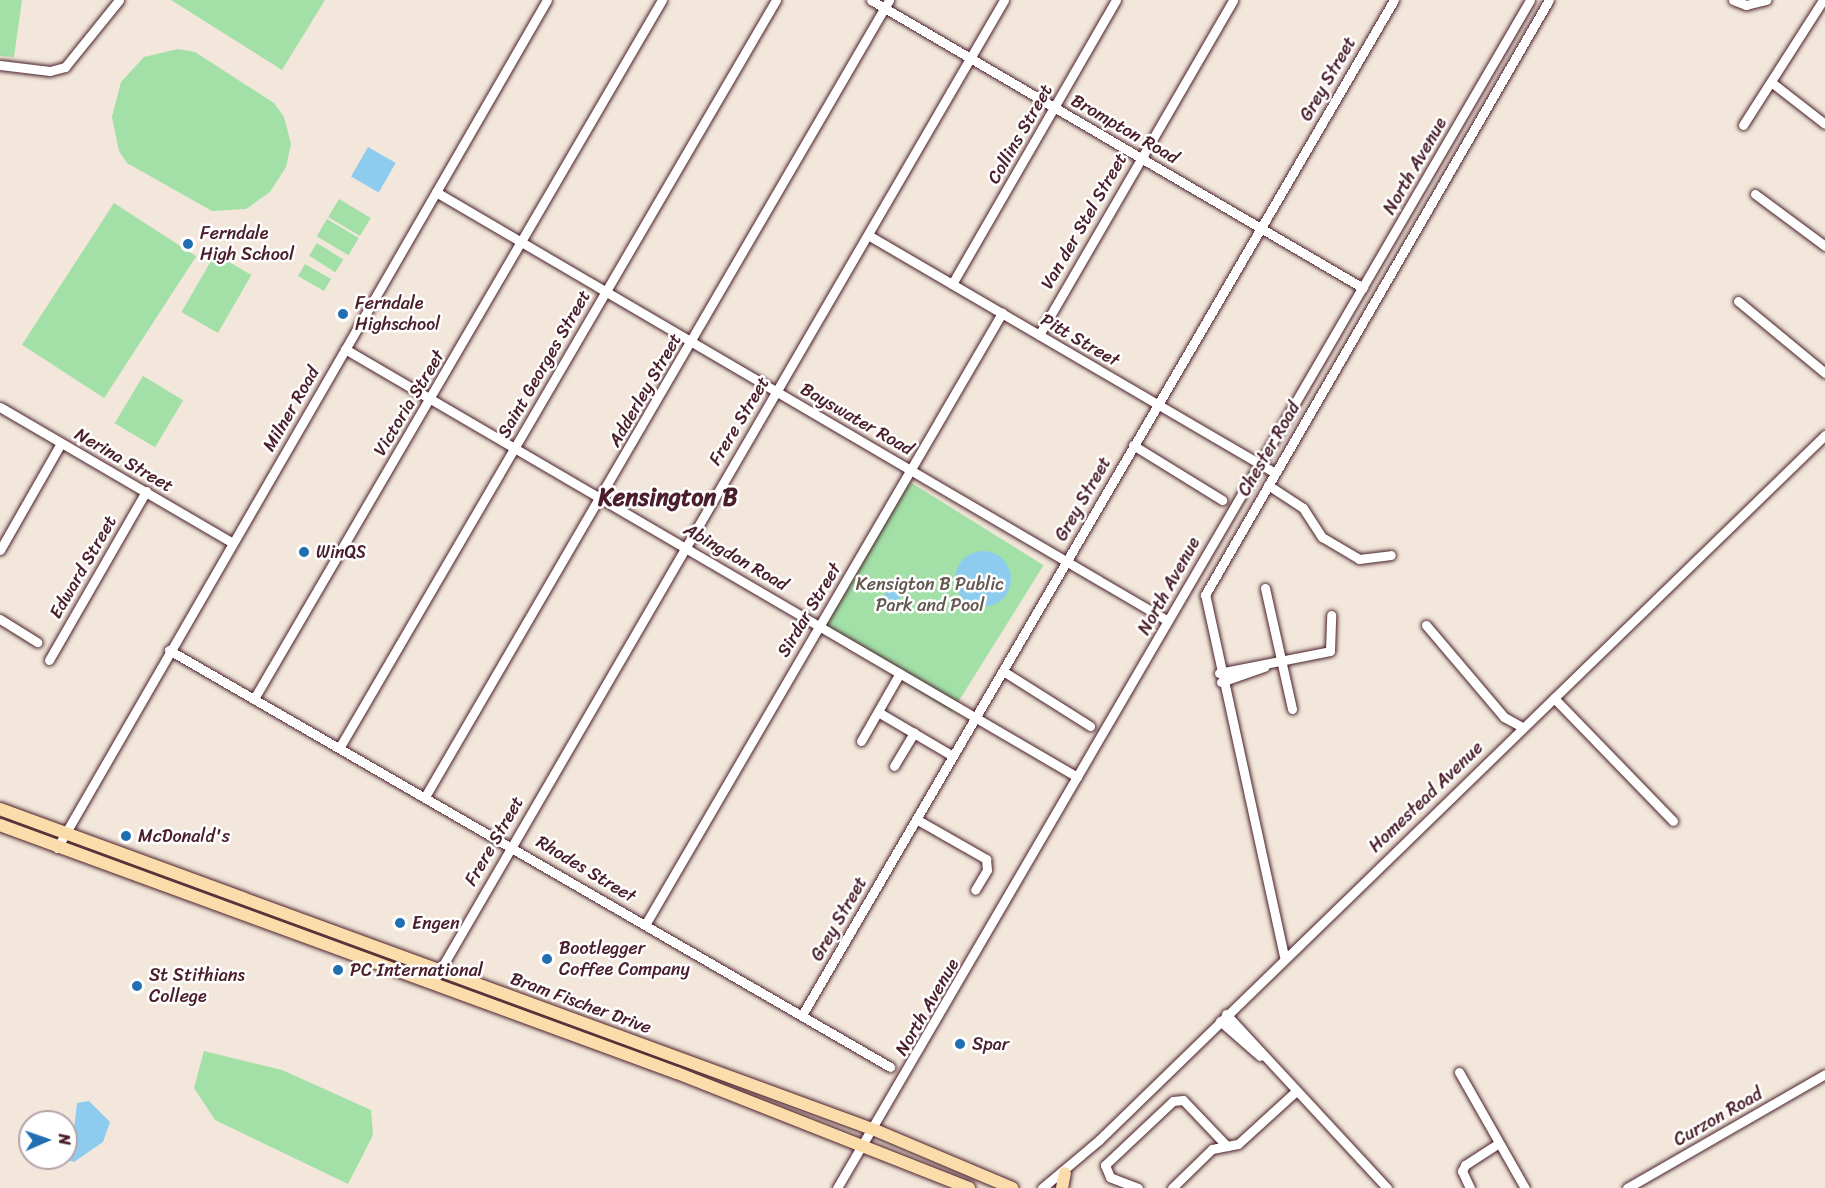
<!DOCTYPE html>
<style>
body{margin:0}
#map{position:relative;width:1825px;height:1188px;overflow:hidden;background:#f2e7da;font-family:Sriracha,sans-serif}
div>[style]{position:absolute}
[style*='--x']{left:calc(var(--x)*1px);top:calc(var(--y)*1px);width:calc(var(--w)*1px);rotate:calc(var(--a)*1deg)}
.green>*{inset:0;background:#a2e0a7;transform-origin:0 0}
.water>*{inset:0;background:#8eccef;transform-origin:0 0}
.round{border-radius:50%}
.roads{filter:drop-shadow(0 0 2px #4a1f2b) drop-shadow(0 0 2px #4a1f2b)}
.minor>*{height:9px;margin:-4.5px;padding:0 4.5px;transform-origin:4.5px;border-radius:4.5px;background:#fff}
.major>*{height:12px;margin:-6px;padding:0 6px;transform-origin:6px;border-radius:6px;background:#fbddab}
.dots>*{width:16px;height:16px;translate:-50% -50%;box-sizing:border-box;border:3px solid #fff;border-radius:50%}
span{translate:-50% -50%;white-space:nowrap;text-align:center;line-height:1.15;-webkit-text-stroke:5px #fff;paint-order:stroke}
.street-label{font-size:18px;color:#4a1f2b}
.poi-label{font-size:18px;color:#4a1f2b}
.left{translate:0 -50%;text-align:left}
.park-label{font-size:18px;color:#645950}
.district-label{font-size:24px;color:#4a1f2b;font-weight:700}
.north{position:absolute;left:18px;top:1110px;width:60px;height:60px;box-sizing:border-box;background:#fff;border:2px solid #b7a5aa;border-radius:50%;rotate:88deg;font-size:16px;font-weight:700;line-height:24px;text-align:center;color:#4a1f2b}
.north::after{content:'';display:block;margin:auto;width:21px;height:27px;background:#1f6fb2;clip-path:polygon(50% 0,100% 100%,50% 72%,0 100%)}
</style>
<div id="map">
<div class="green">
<i style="clip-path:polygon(0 0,22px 0,14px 57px,0 56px)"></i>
<i style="clip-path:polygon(171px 0,325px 0,282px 70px)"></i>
<i style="clip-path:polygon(178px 49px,195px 52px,274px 103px,284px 117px,291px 144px,286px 167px,270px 192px,246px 209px,212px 211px,127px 163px,119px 151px,112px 117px,121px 82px,144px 57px)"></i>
<i style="left:339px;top:199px;width:37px;height:21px;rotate:31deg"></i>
<i style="left:114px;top:203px;width:98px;height:169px;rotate:33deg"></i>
<i style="left:327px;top:219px;width:37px;height:20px;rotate:31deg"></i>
<i style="left:317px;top:243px;width:31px;height:15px;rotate:32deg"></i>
<i style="left:215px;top:254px;width:42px;height:67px;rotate:30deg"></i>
<i style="left:305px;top:264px;width:30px;height:14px;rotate:30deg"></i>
<i style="left:143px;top:376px;width:47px;height:55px;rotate:31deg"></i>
<i style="left:907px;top:480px;width:161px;height:173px;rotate:32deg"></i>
<i style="clip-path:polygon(204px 1051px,282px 1070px,371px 1110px,373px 1135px,348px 1184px,215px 1120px,194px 1088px)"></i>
</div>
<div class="water">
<i style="left:368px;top:147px;width:32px;height:34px;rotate:30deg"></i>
<i class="round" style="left:955px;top:551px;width:56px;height:56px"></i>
<i style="left:895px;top:577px;width:14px;height:31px;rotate:30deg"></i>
<i style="clip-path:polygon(89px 1101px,110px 1122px,103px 1142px,74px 1162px,59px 1158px,66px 1158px,66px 1148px,72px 1146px,77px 1103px)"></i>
</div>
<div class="roads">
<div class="minor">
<i style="--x:871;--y:0;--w:570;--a:30.34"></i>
<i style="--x:1733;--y:0;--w:14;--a:21"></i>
<i style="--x:1746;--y:5;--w:21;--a:-14"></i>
<i style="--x:0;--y:65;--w:50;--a:6.8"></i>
<i style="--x:50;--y:71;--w:16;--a:-15"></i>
<i style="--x:65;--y:67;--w:86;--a:-51.1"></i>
<i style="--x:1771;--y:82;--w:68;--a:37.9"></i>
<i style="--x:1743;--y:125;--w:148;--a:-57.4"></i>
<i style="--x:436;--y:192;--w:848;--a:30.37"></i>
<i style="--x:1755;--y:194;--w:87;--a:36.6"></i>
<i style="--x:868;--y:235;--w:471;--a:30.3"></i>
<i style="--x:952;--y:284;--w:328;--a:-60"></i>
<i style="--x:1738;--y:301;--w:113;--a:39.6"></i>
<i style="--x:1039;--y:335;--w:387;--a:-59.9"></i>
<i style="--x:345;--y:349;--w:848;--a:30.31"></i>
<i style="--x:0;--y:407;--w:268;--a:30.3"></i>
<i style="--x:1133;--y:445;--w:105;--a:31.7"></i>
<i style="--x:1268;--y:485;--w:42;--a:33.3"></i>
<i style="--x:1303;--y:508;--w:35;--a:57"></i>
<i style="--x:1322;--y:537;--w:43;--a:30.7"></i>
<i style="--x:1359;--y:559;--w:32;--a:-7"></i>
<i style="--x:0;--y:550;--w:123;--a:-60.3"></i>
<i style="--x:1265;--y:588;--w:124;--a:77.4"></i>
<i style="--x:0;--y:619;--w:44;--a:31.9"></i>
<i style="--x:1426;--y:625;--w:121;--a:49.7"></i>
<i style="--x:1504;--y:717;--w:21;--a:29"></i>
<i style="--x:169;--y:650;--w:833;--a:30.04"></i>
<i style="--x:49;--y:660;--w:195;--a:-60.1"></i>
<i style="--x:1003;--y:671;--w:103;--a:32.3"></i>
<i style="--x:1219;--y:673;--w:113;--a:-11.2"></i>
<i style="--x:1330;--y:651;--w:36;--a:-88"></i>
<i style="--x:1221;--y:682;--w:46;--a:-19.2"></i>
<i style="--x:255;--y:697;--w:807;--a:-59.72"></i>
<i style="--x:1554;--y:698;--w:171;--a:45.9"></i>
<i style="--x:878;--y:712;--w:87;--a:30.4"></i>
<i style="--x:861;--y:741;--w:78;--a:-60.2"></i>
<i style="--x:341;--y:745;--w:863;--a:-59.72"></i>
<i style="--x:894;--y:766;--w:39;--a:-59"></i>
<i style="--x:426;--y:795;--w:920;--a:-59.78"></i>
<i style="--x:916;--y:819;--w:81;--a:29.7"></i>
<i style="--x:986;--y:859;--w:11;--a:85"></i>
<i style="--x:987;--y:870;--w:23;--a:121"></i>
<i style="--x:57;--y:848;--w:979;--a:-59.98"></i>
<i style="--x:645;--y:925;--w:709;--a:-59.74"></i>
<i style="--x:1284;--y:956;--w:370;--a:-102.3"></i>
<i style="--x:1205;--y:595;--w:687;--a:-59.97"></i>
<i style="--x:432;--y:984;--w:1138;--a:-59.83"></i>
<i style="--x:1226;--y:1014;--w:237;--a:47.2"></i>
<i style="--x:802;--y:1015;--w:1175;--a:-59.75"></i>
<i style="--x:1220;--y:1021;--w:53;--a:41.2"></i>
<i style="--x:1459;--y:1072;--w:133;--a:60.4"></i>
<i style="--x:837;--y:1188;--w:1375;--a:-59.74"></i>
<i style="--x:1042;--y:1188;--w:75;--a:-40.1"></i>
<i style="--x:1099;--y:1140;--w:1012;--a:-44.16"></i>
<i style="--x:1138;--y:1188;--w:30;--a:-159"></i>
<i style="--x:1110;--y:1177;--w:13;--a:-113"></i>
<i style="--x:1105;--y:1165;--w:93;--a:-43.3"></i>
<i style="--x:1173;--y:1101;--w:10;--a:-6"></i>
<i style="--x:1183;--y:1100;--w:64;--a:46.3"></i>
<i style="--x:1172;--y:1188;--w:56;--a:-44.3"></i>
<i style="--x:1212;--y:1149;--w:26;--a:-11"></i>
<i style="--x:1238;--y:1144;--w:77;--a:-42.4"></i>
<i style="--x:1470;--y:1188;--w:19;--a:-115"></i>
<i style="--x:1462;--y:1171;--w:7;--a:-63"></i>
<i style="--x:1465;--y:1165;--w:40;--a:-32.9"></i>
<i style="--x:1627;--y:1188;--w:228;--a:-29.9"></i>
</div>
<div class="major">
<i style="--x:0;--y:809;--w:932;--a:20.15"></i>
<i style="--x:875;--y:1130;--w:149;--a:22.9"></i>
<i style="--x:0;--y:825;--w:721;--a:20.12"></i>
<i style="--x:677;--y:1073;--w:314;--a:21.5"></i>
<i style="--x:1062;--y:1188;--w:15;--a:-79"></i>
</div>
</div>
<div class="dots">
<i style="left:188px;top:244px;background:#1f6fb2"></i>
<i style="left:343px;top:314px;background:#1f6fb2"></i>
<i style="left:304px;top:552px;background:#1f6fb2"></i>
<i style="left:126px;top:836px;background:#1f6fb2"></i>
<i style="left:400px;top:923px;background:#1f6fb2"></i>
<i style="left:547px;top:959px;background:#1f6fb2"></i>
<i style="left:338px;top:970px;background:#1f6fb2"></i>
<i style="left:137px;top:986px;background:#1f6fb2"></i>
<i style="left:960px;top:1044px;background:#1f6fb2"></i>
</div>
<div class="street-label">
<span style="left:1328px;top:79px;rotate:-60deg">Grey Street</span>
<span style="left:1125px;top:129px;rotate:30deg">Brompton Road</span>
<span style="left:1020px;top:134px;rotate:-60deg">Collins Street</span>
<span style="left:1415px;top:166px;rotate:-60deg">North Avenue</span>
<span style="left:1084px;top:221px;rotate:-60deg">Van der Stel Street</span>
<span style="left:1080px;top:340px;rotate:30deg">Pitt Street</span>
<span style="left:544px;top:364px;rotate:-60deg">Saint Georges Street</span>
<span style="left:645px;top:390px;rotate:-60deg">Adderley Street</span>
<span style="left:409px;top:403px;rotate:-59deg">Victoria Street</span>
<span style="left:291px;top:409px;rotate:-60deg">Milner Road</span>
<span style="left:857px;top:419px;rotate:30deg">Bayswater Road</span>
<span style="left:739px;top:421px;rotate:-59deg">Frere Street</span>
<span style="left:1269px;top:449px;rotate:-60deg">Chester Road</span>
<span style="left:124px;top:460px;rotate:30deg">Nerina Street</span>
<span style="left:1083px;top:499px;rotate:-60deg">Grey Street</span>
<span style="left:736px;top:557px;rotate:30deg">Abingdon Road</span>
<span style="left:83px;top:567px;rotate:-60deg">Edward Street</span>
<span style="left:1169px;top:586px;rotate:-61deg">North Avenue</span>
<span style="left:809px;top:610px;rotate:-59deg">Sirdar Street</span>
<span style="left:1426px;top:797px;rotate:-44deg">Homestead Avenue</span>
<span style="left:494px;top:841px;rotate:-60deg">Frere Street</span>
<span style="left:586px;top:869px;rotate:31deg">Rhodes Street</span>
<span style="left:839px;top:919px;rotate:-60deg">Grey Street</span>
<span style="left:581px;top:1003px;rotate:20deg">Bram Fischer Drive</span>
<span style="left:927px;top:1007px;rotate:-60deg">North Avenue</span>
<span style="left:1718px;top:1117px;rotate:-30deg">Curzon Road</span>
</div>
<div class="poi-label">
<span class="left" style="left:200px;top:244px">Ferndale<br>High School</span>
<span class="left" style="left:355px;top:314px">Ferndale<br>Highschool</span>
<span class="left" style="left:316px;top:552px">WinQS</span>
<span class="left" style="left:138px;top:836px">McDonald's</span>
<span class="left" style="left:412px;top:923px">Engen</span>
<span class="left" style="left:559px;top:959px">Bootlegger<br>Coffee Company</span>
<span class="left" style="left:350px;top:970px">PC International</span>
<span class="left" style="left:149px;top:986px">St Stithians<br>College</span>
<span class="left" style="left:972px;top:1044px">Spar</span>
</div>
<div class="park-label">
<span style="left:930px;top:595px">Kensigton B Public<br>Park and Pool</span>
</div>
<div class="district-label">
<span style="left:668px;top:498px">Kensington B</span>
</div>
<div class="north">N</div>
</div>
